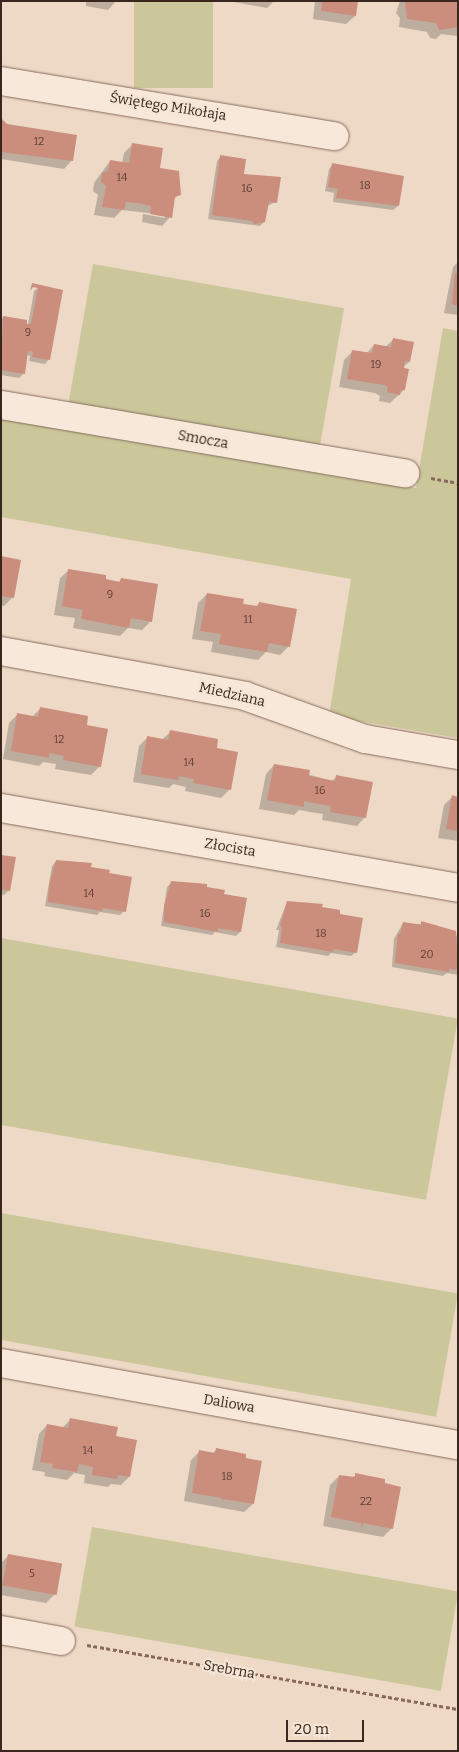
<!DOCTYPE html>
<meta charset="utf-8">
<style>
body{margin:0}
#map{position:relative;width:459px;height:1752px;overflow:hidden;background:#edd9c6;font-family:Bitter,serif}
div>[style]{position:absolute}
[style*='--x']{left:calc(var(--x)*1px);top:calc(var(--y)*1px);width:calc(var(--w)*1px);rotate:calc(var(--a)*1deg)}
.green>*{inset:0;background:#cbc79a;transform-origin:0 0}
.shadow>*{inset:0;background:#0003}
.building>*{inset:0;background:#cb8d7c;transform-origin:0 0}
.path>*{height:3px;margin-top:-1.5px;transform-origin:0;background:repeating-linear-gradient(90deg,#886a5c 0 4px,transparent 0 6.5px)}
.roads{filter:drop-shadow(0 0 1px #886a5c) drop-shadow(0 0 1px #886a5c)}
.minor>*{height:28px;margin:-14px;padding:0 14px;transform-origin:14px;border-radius:14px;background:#f8e8d9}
span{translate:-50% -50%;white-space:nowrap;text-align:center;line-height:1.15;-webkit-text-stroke:4px #f5e5d5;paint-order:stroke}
.number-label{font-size:11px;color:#5e4036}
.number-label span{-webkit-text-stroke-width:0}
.street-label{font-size:14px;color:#39261f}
.frame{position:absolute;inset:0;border:2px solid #39261f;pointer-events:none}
.scale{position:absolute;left:286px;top:1720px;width:78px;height:22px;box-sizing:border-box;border:2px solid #39261f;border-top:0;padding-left:6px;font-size:15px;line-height:18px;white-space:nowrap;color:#39261f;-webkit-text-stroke:4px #f5e5d5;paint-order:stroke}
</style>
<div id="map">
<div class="green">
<i style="left:134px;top:1px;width:79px;height:87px"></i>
<i style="left:93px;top:264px;width:255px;height:144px;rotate:10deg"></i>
<i style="clip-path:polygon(443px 328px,458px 331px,458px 738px,329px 716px,351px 579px,1px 517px,1px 414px,416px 488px)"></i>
<i style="left:1px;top:938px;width:464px;height:184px;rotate:10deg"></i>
<i style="left:1px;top:1213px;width:464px;height:125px;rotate:10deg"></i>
<i style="left:92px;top:1527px;width:372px;height:101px;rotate:10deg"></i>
</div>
<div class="shadow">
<i style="clip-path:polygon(86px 1px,116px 1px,108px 10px,86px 6px)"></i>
<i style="clip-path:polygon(228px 1px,274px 1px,267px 8px)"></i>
<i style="clip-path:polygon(315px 1px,357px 1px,355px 16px,346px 24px,313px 19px)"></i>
<i style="clip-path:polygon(400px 1px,458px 1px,458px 36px,441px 34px,436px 39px,430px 38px,427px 32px,399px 27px,400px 18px,396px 13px)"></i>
<i style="clip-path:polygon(2px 121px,7px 125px,72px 160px,64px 169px,1px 159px)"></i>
<i style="clip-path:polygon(133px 144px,179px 194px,173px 200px,170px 217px,162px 226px,142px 222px,143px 214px,165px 218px,165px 215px,122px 210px,114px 218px,94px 215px,98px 195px,93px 191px,94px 183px,110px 161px,122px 163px,124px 153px)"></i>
<i style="clip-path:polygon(221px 157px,276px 202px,267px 206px,264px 222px,260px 226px,208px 219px,217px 161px)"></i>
<i style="clip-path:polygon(333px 164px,398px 206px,393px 210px,333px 202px,334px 193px,325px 191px,329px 169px)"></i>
<i style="clip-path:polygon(458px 262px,458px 315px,444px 313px,453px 267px)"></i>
<i style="clip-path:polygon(39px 287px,49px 359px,45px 364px,29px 361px,30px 356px,26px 355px,23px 374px,19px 378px,1px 375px,1px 319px,4px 317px,28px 325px,34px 291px)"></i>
<i style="clip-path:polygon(393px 340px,409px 362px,401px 369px,404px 390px,390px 403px,379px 401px,380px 396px,375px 393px,339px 387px,344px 360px,353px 351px,366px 354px,374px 345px,385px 347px)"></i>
<i style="clip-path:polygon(1px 558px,13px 597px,4px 606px,1px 605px)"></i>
<i style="clip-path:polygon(69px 570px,118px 583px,121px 579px,151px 621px,142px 630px,128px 628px,120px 636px,73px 628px,75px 618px,54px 615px,60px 578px)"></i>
<i style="clip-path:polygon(207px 594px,256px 607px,259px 603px,289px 646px,280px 655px,266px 652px,258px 660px,211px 652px,213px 642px,192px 639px,198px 603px)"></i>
<i style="clip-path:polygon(40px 709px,85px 726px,100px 766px,91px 775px,55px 769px,56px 764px,43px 762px,39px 766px,3px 759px,9px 723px,18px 714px,32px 717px)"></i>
<i style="clip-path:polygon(170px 732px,215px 749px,230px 789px,221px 798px,185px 791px,186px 787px,173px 784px,169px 788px,133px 782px,139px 746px,148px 737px,162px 740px)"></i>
<i style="clip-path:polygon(274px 765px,332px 781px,337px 776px,365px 817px,357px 826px,322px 820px,323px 814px,310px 812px,299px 810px,294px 815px,259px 809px,266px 774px)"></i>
<i style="clip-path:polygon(452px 797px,458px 798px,458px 841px,438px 838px,444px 805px)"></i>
<i style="clip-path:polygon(1px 856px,9px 890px,4px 895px,1px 894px)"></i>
<i style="clip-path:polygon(56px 861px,108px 874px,124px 911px,120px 915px,100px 912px,97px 915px,45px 906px,52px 866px)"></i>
<i style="clip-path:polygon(172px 882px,223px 895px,240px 932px,236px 936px,215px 932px,212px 935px,161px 926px,167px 887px)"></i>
<i style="clip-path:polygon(287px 902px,321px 908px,356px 952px,351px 956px,331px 953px,328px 956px,276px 947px,279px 930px,276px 930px)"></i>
<i style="clip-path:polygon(403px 923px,437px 925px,436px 929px,458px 936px,458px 975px,447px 973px,443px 976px,392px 967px,394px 939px)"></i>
<i style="clip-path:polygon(70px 1420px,115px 1437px,129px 1477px,121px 1485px,111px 1484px,108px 1487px,84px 1483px,85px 1475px,74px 1473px,67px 1480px,44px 1476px,45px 1472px,32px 1470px,39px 1434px,47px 1425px,62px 1428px)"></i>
<i style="clip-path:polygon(216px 1450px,253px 1504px,244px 1512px,184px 1501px,191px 1460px,200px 1451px,212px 1454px)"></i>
<i style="clip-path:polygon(356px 1475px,392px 1528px,383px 1537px,323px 1526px,330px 1485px,339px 1476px,352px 1478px)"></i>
<i style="clip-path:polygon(9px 1555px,55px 1594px,46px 1603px,1px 1595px,1px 1563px)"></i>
</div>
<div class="building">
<i style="clip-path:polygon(322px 1px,358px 1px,356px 16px,321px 11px)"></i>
<i style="clip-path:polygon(405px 1px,458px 1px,458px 27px,439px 30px,436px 23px,407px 19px)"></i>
<i style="clip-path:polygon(2px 119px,7px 124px,77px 135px,73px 161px,1px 152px)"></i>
<i style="clip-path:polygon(132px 143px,163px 148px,160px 168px,179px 171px,181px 195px,175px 197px,172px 218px,150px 214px,151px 206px,138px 203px,126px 202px,124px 210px,102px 207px,106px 186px,101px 182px,102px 173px,108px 171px,110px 160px,129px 163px)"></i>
<i style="clip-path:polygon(220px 155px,246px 159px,244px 174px,281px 177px,277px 203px,269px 202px,265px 222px,254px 224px,252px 221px,212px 215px)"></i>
<i style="clip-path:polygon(332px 163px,404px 176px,399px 206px,336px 198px,338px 189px,328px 187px)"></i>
<i style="clip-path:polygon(455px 273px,458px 273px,458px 306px,452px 304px)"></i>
<i style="clip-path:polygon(32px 283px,63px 290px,50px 360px,32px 357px,33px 352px,28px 351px,25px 374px,1px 370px,3px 316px,27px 320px,27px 324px,31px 324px,38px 288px,33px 287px,30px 291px)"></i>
<i style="clip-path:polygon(393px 338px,414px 342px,410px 362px,405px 361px,404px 368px,409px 369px,405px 390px,401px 390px,400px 395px,387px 392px,388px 387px,384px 385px,347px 379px,352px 350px,372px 353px,374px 344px,391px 347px)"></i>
<i style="clip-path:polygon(1px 556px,21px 560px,14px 598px,1px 596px)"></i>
<i style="clip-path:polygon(68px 569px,106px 575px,106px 579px,120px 582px,121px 578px,158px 584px,152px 622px,131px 618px,129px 628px,81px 619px,83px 610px,62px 606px)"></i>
<i style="clip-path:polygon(207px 593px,244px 599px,243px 604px,258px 606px,259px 602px,297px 609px,290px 647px,269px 643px,267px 652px,219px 644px,221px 634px,200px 631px)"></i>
<i style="clip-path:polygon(40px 707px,88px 716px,87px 725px,108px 729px,101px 767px,63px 760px,64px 756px,49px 753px,49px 758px,11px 751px,17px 713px,38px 717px)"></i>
<i style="clip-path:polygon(170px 730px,218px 739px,217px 748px,238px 752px,231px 790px,193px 783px,194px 779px,179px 776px,178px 780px,141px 774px,147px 736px,168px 740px)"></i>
<i style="clip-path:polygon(274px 764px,310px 770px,309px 776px,320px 778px,335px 781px,336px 775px,373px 782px,366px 818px,330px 812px,331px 806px,319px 804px,304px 801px,304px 807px,267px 800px)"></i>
<i style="clip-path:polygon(452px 795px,458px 797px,458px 831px,446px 829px)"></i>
<i style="clip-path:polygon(1px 855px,16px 857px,10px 891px,1px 889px)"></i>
<i style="clip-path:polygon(56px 860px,92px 863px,91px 867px,110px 870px,109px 873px,132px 877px,126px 912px,103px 908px,102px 911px,48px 902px,49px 885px)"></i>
<i style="clip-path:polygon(171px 881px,207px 884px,207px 887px,225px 890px,224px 894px,247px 898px,241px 932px,218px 928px,218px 932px,164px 922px,164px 906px)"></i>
<i style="clip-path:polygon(287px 901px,323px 904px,322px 907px,340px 910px,340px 914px,363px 918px,357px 953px,334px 949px,333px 952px,280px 943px,282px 926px,280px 926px)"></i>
<i style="clip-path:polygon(421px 921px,456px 931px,458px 970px,449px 969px,449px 972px,395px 963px,398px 933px,400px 934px,403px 922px,421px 925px)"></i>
<i style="clip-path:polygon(70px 1418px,118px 1427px,116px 1436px,137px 1440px,130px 1477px,118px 1475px,117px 1479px,92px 1475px,93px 1467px,79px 1464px,77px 1472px,52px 1468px,53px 1464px,40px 1462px,47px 1424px,68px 1428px)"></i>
<i style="clip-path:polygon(216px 1448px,246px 1454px,246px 1458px,262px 1461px,254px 1504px,223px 1499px,223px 1503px,222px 1498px,192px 1493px,199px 1450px,215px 1453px)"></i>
<i style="clip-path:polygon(355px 1473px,385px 1479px,385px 1483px,401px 1487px,393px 1529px,363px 1523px,362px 1528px,361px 1523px,331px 1517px,339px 1475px,355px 1477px)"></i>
<i style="left:8px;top:1554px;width:55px;height:32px;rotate:10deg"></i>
</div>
<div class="path">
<i style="--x:431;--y:478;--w:27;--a:10"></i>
<i style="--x:87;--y:1645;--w:376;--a:9.8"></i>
</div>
<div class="roads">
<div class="minor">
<i style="--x:1;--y:81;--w:338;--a:9.4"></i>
<i style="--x:1;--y:405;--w:410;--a:9.6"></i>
<i style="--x:1;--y:651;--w:248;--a:10.4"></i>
<i style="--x:245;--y:696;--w:127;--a:19.7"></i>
<i style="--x:365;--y:739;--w:94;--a:9.8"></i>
<i style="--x:1;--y:808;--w:464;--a:9.9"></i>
<i style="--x:1;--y:1363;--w:464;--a:10.2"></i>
<i style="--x:1;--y:1630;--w:61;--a:10.4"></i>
</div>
</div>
<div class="number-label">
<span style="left:39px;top:142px">12</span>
<span style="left:122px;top:178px">14</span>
<span style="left:365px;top:186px">18</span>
<span style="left:247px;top:189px">16</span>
<span style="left:28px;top:333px">9</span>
<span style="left:376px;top:365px">19</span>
<span style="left:110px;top:595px">9</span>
<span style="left:248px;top:620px">11</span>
<span style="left:59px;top:740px">12</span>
<span style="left:189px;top:763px">14</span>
<span style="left:320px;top:791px">16</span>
<span style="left:89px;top:894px">14</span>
<span style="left:205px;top:914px">16</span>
<span style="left:321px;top:934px">18</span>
<span style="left:427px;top:955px">20</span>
<span style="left:88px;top:1451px">14</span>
<span style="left:227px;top:1477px">18</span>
<span style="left:366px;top:1502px">22</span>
<span style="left:32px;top:1574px">5</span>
</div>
<div class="street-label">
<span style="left:168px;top:107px;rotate:9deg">Świętego Mikołaja</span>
<span style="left:203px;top:440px;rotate:10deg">Smocza</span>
<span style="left:232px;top:695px;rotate:13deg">Miedziana</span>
<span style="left:230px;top:848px;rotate:10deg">Złocista</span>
<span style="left:229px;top:1404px;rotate:10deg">Daliowa</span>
<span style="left:229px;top:1670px;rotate:10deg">Srebrna</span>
</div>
<div class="frame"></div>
<div class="scale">20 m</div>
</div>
